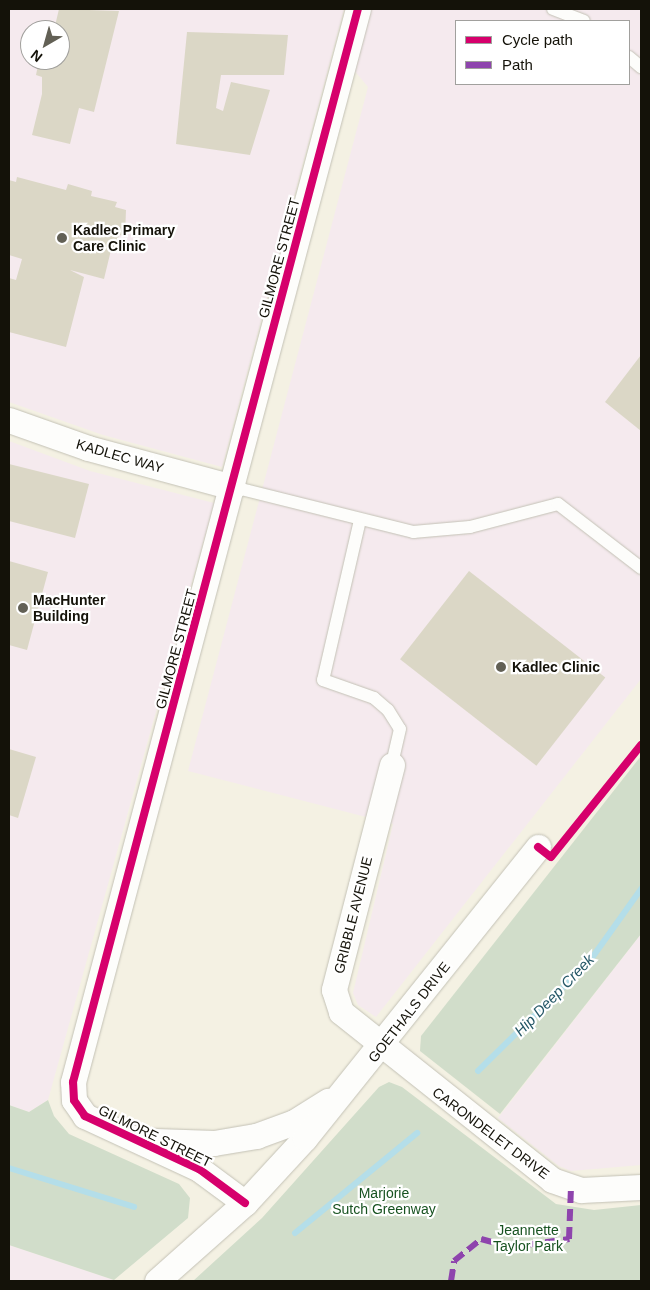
<!DOCTYPE html>
<style>
body{margin:0}
#map{position:relative;width:650px;height:1290px;overflow:hidden;background:#f4f1e3;font-family:Arial,sans-serif}
div>[style]{position:absolute}
[style*='--x']{left:calc(var(--x)*1px);top:calc(var(--y)*1px);width:calc(var(--w)*1px);rotate:calc(var(--a)*1deg)}
.commercial>*{inset:0;background:#f5eaee}
.green>*{inset:0;background:#d1ddca}
.stream>*{height:6px;margin:-3px;padding:0 3px;transform-origin:3px;border-radius:3px;background:#b4dee9}
.building>*{inset:0;background:#dbd7c6;transform-origin:0 0}
.roads{filter:drop-shadow(0 0 1px #c3c1b5) drop-shadow(0 0 1px #c3c1b5)}
.lane>*{height:12px;margin:-6px;padding:0 6px;transform-origin:6px;border-radius:6px;background:#fdfdfb}
.street>*{height:25px;margin:-12.5px;padding:0 12.5px;transform-origin:12.5px;border-radius:12.5px;background:#fdfdfb}
.quiet>*{height:6px;margin-top:-3px;transform-origin:0;background:repeating-linear-gradient(90deg,#8e44ad 0 12px,transparent 0 18px)}
.cycleway>*{height:8px;margin:-4px;padding:0 4px;transform-origin:4px;border-radius:4px;background:#d6006c}
.dots>*{width:14px;height:14px;translate:-50% -50%;box-sizing:border-box;border:2px solid #fff;border-radius:50%}
span{translate:-50% -50%;white-space:nowrap;text-align:center;line-height:1.15;-webkit-text-stroke:4.5px #fff;paint-order:stroke}
.poi-label{font-size:14px;color:#141209;font-weight:700}
.left{translate:0 -50%;text-align:left}
.street-label{font-size:14px;color:#141209}
.park-label{font-size:14px;color:#175220}
.water-label{font-size:15px;color:#235666;font-style:italic}
.frame{position:absolute;inset:0;border:10px solid #141209;pointer-events:none}
.legend{position:absolute;left:455px;top:20px;width:175px;height:65px;box-sizing:border-box;background:#fff;border:1px solid #a1a09d;margin:0;padding:6px 9px;list-style:none;font-size:15px;color:#141209}
.legend li{display:flex;align-items:center;gap:10px;height:25px}
.legend b{width:25px;border:1px solid #a1a09d}
.north{position:absolute;left:20px;top:20px;width:50px;height:50px;box-sizing:border-box;background:#fff;border:1px solid #a1a09d;border-radius:50%;rotate:218deg;font-size:14px;font-weight:700;line-height:20px;text-align:center;color:#141209}
.north::after{content:'';display:block;margin:auto;width:18px;height:22px;background:#626055;clip-path:polygon(50% 0,100% 100%,50% 72%,0 100%)}
</style>
<div id="map">
<div class="commercial">
<i style="clip-path:polygon(evenodd,9px 9px,344px 9px,222px 467px,103px 435px,9px 402px,9px 9px,30px 30px,60px 30px,60px 60px,30px 60px,30px 30px)"></i>
<i style="clip-path:polygon(evenodd,370px 9px,641px 9px,641px 679px,376px 1017px,358px 1005px,353px 993px,393px 824px,188px 771px,368px 87px,353px 69px,370px 9px,456px 21px,629px 21px,629px 84px,456px 84px,456px 21px)"></i>
<i style="clip-path:polygon(9px 441px,90px 471px,214px 503px,48px 1100px,29px 1112px,9px 1105px)"></i>
<i style="clip-path:polygon(641px 934px,641px 1165px,571px 1171px,559px 1166px,498px 1118px)"></i>
<i style="clip-path:polygon(9px 1245px,114px 1280px,116px 1281px,9px 1281px)"></i>
</div>
<div class="green">
<i style="clip-path:polygon(641px 756px,641px 934px,500px 1114px,420px 1051px,421px 1036px)"></i>
<i style="clip-path:polygon(389px 1082px,402px 1087px,556px 1204px,594px 1210px,641px 1205px,641px 1281px,193px 1281px,262px 1218px,379px 1087px)"></i>
<i style="clip-path:polygon(48px 1100px,54px 1116px,69px 1134px,179px 1184px,190px 1198px,188px 1218px,114px 1280px,9px 1245px,9px 1105px,29px 1112px)"></i>
</div>
<div class="stream">
<i style="--x:478;--y:1071;--w:156;--a:-44.5"></i>
<i style="--x:589;--y:962;--w:90;--a:-54.5"></i>
<i style="--x:9;--y:1168;--w:131;--a:17.3"></i>
<i style="--x:295;--y:1233;--w:158;--a:-39.3"></i>
</div>
<div class="building">
<i style="clip-path:polygon(59px 9px,119px 11px,94px 112px,79px 108px,70px 144px,32px 135px,42px 94px,42px 77px,36px 75px,39px 60px,60px 60px,60px 30px,54px 30px)"></i>
<i style="clip-path:polygon(187px 32px,288px 35px,284px 75px,221px 75px,216px 108px,223px 111px,231px 82px,270px 90px,250px 155px,176px 144px)"></i>
<i style="clip-path:polygon(17px 177px,66px 190px,68px 184px,92px 191px,91px 196px,117px 202px,115px 207px,126px 210px,125px 236px,119px 235px,115px 251px,111px 250px,104px 279px,70px 270px,84px 277px,66px 347px,9px 332px,9px 278px,16px 280px,22px 259px,9px 255px,9px 180px,16px 182px)"></i>
<i style="clip-path:polygon(641px 355px,641px 431px,605px 402px)"></i>
<i style="clip-path:polygon(9px 464px,89px 484px,75px 538px,9px 521px)"></i>
<i style="clip-path:polygon(9px 561px,48px 572px,27px 650px,9px 645px)"></i>
<i style="left:469px;top:571px;width:173px;height:112px;rotate:38deg"></i>
<i style="clip-path:polygon(9px 749px,36px 757px,18px 818px,9px 815px)"></i>
</div>
<div class="roads">
<div class="lane">
<i style="--x:553;--y:9;--w:33;--a:21"></i>
<i style="--x:629;--y:57;--w:16;--a:40"></i>
<i style="--x:233;--y:487;--w:186;--a:14"></i>
<i style="--x:413;--y:532;--w:57;--a:-5"></i>
<i style="--x:470;--y:527;--w:91;--a:-14.6"></i>
<i style="--x:558;--y:504;--w:105;--a:37.6"></i>
<i style="--x:360;--y:520;--w:164;--a:103"></i>
<i style="--x:323;--y:680;--w:54;--a:19.4"></i>
<i style="--x:374;--y:698;--w:18;--a:41"></i>
<i style="--x:388;--y:710;--w:22;--a:58"></i>
<i style="--x:400;--y:729;--w:37;--a:103"></i>
</div>
<div class="street">
<i style="--x:9;--y:420;--w:84;--a:19.5"></i>
<i style="--x:88;--y:448;--w:150;--a:15.1"></i>
<i style="--x:392;--y:765;--w:232;--a:104.5"></i>
<i style="--x:334;--y:990;--w:23;--a:72"></i>
<i style="--x:341;--y:1012;--w:270;--a:38.5"></i>
<i style="--x:552;--y:1180;--w:31;--a:19"></i>
<i style="--x:581;--y:1190;--w:60;--a:-2.9"></i>
<i style="--x:155;--y:1141;--w:59;--a:1.9"></i>
<i style="--x:214;--y:1143;--w:43;--a:-9.5"></i>
<i style="--x:256;--y:1136;--w:40;--a:-20.2"></i>
<i style="--x:294;--y:1122;--w:40;--a:-32"></i>
<i style="--x:245;--y:1203;--w:57;--a:-143.5"></i>
<i style="--x:199;--y:1169;--w:126;--a:-155.1"></i>
<i style="--x:85;--y:1116;--w:19;--a:-125"></i>
<i style="--x:74;--y:1100;--w:18;--a:-93"></i>
<i style="--x:73;--y:1082;--w:1110;--a:-75.13"></i>
<i style="--x:157;--y:1281;--w:118;--a:-41.6"></i>
<i style="--x:245;--y:1203;--w:88;--a:-47.3"></i>
<i style="--x:305;--y:1138;--w:373;--a:-51.3"></i>
</div>
</div>
<div class="quiet">
<i style="--x:451;--y:1281;--w:20;--a:-81"></i>
<i style="--x:454;--y:1261;--w:35;--a:-39"></i>
<i style="--x:481;--y:1239;--w:30;--a:15"></i>
<i style="--x:510;--y:1247;--w:60;--a:-7.7"></i>
<i style="--x:569;--y:1239;--w:51;--a:-87.8"></i>
</div>
<div class="cycleway">
<i style="--x:538;--y:847;--w:16;--a:38"></i>
<i style="--x:551;--y:857;--w:144;--a:-51.2"></i>
<i style="--x:245;--y:1203;--w:57;--a:-143.5"></i>
<i style="--x:199;--y:1169;--w:126;--a:-155.1"></i>
<i style="--x:85;--y:1116;--w:19;--a:-125"></i>
<i style="--x:74;--y:1100;--w:18;--a:-93"></i>
<i style="--x:73;--y:1082;--w:1110;--a:-75.13"></i>
</div>
<div class="dots">
<i style="left:62px;top:238px;background:#626055"></i>
<i style="left:23px;top:608px;background:#626055"></i>
<i style="left:501px;top:667px;background:#626055"></i>
</div>
<div class="poi-label">
<span class="left" style="left:73px;top:238px">Kadlec Primary<br>Care Clinic</span>
<span class="left" style="left:33px;top:608px">MacHunter<br>Building</span>
<span class="left" style="left:512px;top:667px">Kadlec Clinic</span>
</div>
<div class="street-label">
<span style="left:279px;top:258px;rotate:-75deg">GILMORE STREET</span>
<span style="left:120px;top:456px;rotate:16deg">KADLEC WAY</span>
<span style="left:176px;top:649px;rotate:-75deg">GILMORE STREET</span>
<span style="left:353px;top:915px;rotate:-76deg">GRIBBLE AVENUE</span>
<span style="left:409px;top:1012px;rotate:-52deg">GOETHALS DRIVE</span>
<span style="left:491px;top:1133px;rotate:37deg">CARONDELET DRIVE</span>
<span style="left:155px;top:1136px;rotate:26deg">GILMORE STREET</span>
</div>
<div class="park-label">
<span style="left:384px;top:1201px">Marjorie<br>Sutch Greenway</span>
<span style="left:528px;top:1238px">Jeannette<br>Taylor Park</span>
</div>
<div class="water-label">
<span style="left:554px;top:995px;rotate:-46deg">Hip Deep Creek</span>
</div>
<div class="frame"></div>
<ul class="legend">
<li><b style="height:6px;background:#d6006c"></b>Cycle path</li>
<li><b style="height:6px;background:#8e44ad"></b>Path</li>
</ul>
<div class="north">N</div>
</div>
